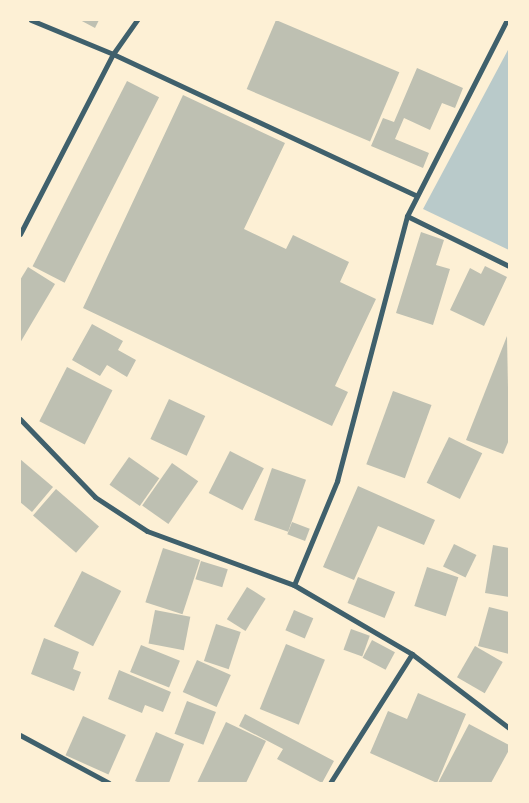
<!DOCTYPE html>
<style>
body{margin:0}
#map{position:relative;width:529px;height:803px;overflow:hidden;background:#fdf0d5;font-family:Mulish,sans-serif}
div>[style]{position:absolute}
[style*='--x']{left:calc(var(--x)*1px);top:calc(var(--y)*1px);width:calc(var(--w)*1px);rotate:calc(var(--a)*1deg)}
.green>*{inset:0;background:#b9caca}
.building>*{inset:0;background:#bec0b2;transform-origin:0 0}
.minor>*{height:5px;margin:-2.5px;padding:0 2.5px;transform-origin:2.5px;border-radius:2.5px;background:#3f606c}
span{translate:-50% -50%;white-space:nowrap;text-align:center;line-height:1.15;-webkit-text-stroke:4px #fdf0d5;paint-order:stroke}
.frame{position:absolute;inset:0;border:21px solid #fdf0d5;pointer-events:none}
</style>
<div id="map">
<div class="green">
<i style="clip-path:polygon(509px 48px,509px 250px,423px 209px)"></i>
</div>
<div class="building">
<i style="clip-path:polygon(80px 20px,99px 20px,95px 28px)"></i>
<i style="left:276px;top:20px;width:134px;height:75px;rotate:23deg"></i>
<i style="clip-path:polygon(417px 68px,463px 88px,455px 108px,442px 103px,430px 130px,404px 118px,395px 139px,429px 153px,423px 168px,371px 146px,383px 118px,394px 122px)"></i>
<i style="left:127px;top:81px;width:36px;height:208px;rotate:27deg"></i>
<i style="clip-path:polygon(183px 95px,285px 143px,244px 229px,286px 249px,293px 235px,349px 262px,340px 282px,376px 299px,335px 386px,348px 392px,332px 426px,83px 308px)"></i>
<i style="clip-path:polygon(421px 232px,444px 240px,436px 265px,450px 269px,433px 325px,396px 313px)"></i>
<i style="clip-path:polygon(485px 266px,507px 277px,484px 326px,450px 310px,470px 268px,481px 274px)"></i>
<i style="clip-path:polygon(28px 267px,55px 284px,20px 343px,20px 280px)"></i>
<i style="clip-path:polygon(92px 324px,123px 341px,118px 350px,136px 360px,127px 377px,107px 365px,100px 376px,72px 360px)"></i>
<i style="clip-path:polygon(507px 336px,509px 440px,503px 454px,466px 440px)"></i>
<i style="left:67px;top:367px;width:51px;height:61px;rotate:27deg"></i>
<i style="left:393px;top:391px;width:41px;height:78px;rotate:20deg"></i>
<i style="left:169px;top:399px;width:40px;height:44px;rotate:25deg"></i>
<i style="left:449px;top:437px;width:37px;height:51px;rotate:26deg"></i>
<i style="left:230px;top:451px;width:38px;height:47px;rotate:27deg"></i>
<i style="left:129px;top:457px;width:37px;height:34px;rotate:35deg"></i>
<i style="clip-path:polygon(20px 459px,53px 487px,32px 512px,20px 502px)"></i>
<i style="left:172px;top:463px;width:32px;height:52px;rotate:35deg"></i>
<i style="left:272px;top:468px;width:36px;height:55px;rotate:19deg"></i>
<i style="clip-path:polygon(358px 486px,435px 520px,424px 545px,378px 526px,354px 580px,323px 567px)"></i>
<i style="left:56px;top:489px;width:57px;height:35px;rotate:41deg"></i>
<i style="left:292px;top:522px;width:19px;height:13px;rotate:21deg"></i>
<i style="left:454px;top:544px;width:25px;height:25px;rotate:26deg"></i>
<i style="clip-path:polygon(493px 545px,509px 548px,509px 597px,485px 593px)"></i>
<i style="left:163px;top:548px;width:39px;height:57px;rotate:18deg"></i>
<i style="left:201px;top:561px;width:28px;height:19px;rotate:17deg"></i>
<i style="left:427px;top:567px;width:33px;height:41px;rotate:18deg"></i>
<i style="left:82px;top:571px;width:44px;height:62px;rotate:27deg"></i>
<i style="left:358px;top:577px;width:40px;height:28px;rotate:22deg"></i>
<i style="left:247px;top:587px;width:22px;height:38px;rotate:32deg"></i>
<i style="clip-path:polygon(489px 607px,509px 612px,509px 654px,478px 646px)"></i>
<i style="left:155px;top:610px;width:36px;height:34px;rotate:11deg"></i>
<i style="left:294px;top:610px;width:21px;height:22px;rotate:23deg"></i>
<i style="left:216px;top:624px;width:26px;height:39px;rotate:18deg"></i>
<i style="left:351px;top:629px;width:20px;height:22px;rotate:20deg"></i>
<i style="clip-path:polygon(44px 638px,79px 652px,73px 669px,81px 672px,74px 691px,31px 674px)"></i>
<i style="left:372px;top:640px;width:26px;height:20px;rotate:28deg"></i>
<i style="left:286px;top:644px;width:42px;height:70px;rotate:22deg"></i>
<i style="left:141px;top:645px;width:42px;height:29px;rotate:22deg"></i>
<i style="left:475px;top:646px;width:32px;height:36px;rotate:30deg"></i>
<i style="left:197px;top:660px;width:37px;height:35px;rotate:24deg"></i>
<i style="clip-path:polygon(119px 670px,171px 692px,163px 712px,145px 705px,142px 713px,108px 699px)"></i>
<i style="clip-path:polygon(418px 693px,466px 714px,437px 783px,370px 753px,388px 711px,407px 719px)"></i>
<i style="left:187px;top:701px;width:31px;height:35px;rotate:21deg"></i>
<i style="clip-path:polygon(245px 714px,334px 761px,322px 783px,277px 759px,283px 749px,239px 726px)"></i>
<i style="left:83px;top:716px;width:47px;height:43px;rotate:24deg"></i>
<i style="clip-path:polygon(226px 722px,266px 741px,246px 783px,197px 783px)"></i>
<i style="clip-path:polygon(469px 724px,509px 745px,509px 750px,491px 783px,438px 783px)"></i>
<i style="clip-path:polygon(156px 732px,184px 744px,169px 783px,140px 783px,135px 781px)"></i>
</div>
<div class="minor">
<i style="--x:31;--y:20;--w:89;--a:22.5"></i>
<i style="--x:113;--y:54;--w:334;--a:25"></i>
<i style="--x:407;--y:216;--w:114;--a:26.1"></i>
<i style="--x:20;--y:234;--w:203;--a:-62.7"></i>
<i style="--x:113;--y:54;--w:42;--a:-54.8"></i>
<i style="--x:20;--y:419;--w:108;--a:46.1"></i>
<i style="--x:95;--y:497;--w:62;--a:33.2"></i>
<i style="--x:147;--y:531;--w:157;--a:20.2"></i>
<i style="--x:294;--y:585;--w:137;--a:30.3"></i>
<i style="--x:412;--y:654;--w:122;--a:37.3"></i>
<i style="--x:294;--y:585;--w:113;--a:-67.5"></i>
<i style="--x:337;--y:481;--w:274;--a:-75.2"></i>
<i style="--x:407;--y:216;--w:220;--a:-63"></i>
<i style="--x:20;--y:735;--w:101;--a:28.3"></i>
<i style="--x:330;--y:783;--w:153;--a:-57.6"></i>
</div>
<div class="frame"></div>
</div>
